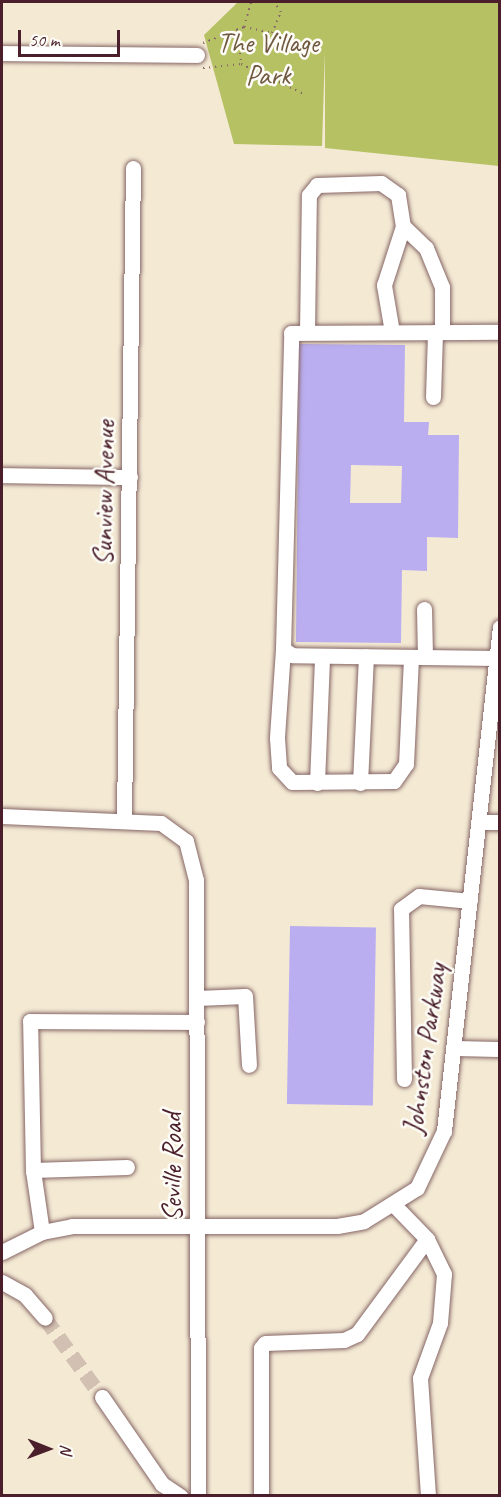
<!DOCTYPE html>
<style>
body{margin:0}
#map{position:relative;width:501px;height:1497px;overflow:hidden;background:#f4ead4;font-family:Caveat,sans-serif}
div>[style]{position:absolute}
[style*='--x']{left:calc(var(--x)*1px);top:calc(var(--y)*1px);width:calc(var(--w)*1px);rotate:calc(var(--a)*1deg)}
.green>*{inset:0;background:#b5c163}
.building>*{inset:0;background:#baaef0;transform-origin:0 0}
.minor-tunnel>*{height:15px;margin-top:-7.5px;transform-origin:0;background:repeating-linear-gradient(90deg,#d2c1b2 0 15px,transparent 0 23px)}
.path>*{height:2px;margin-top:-1px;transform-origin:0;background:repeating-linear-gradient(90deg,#866666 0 1.5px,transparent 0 6px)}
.roads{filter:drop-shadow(0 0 2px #866666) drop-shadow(0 0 2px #866666)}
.minor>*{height:15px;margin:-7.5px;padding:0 7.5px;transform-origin:7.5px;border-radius:7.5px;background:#fff}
span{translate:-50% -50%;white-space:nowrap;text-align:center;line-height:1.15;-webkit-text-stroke:5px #fdfcf7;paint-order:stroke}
.park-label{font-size:28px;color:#6f583f}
.street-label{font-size:28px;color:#4a1f2b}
.frame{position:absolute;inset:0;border:3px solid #4a1f2b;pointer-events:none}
.north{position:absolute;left:18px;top:1419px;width:60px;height:60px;-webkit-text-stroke:4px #fdfcf7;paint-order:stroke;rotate:91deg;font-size:16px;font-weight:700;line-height:24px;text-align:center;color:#4a1f2b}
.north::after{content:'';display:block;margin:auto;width:21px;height:27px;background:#4a1f2b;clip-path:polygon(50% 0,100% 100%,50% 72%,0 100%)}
.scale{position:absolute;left:18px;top:30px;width:102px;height:27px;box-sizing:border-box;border:3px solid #4a1f2b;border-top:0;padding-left:8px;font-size:18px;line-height:21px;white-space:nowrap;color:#4a1f2b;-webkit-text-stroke:4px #fdfcf7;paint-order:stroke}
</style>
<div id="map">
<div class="green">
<i style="clip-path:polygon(238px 2px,499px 2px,499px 166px,325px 148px,325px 51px,322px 146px,234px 144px,204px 35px)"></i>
</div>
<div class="building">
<i style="clip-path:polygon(evenodd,299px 344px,405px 345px,404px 422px,429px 422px,428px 435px,459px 435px,458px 538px,427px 537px,427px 571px,402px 570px,401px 643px,296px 642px,299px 344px,351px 465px,402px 466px,401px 503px,350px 503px,351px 465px)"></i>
<i style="left:290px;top:926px;width:86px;height:178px;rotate:1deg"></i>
</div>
<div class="minor-tunnel">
<i style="--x:45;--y:1318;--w:97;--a:54.2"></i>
</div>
<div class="path">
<i style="--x:244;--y:27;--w:29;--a:12"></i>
<i style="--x:272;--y:33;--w:23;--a:-67"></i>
<i style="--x:281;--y:12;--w:12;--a:-125"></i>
<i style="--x:244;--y:27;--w:26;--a:-74"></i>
<i style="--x:237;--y:29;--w:35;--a:83"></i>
<i style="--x:203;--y:43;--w:44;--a:-21.3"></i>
<i style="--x:203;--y:68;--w:38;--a:-6"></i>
<i style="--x:241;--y:64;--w:70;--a:25.5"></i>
</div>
<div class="roads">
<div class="minor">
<i style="--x:2;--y:53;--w:195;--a:0.6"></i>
<i style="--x:307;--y:332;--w:137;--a:-89.2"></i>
<i style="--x:309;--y:195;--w:13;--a:-51"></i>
<i style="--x:317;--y:185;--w:64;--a:-1.8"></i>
<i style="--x:381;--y:183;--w:21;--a:35"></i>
<i style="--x:398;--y:195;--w:31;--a:81"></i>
<i style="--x:403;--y:226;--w:32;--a:44"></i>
<i style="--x:426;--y:248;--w:42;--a:67.7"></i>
<i style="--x:442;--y:287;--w:45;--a:90"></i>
<i style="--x:392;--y:332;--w:48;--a:-99.7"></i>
<i style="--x:384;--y:285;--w:62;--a:-72.1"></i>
<i style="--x:433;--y:397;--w:65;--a:-88.2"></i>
<i style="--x:2;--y:475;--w:128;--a:0.9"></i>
<i style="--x:424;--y:609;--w:48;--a:88.8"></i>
<i style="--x:283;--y:649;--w:89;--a:93.9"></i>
<i style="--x:277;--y:738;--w:30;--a:86"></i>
<i style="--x:279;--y:768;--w:19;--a:47"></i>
<i style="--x:292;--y:782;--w:102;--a:-0.6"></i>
<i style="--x:394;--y:781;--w:21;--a:-55"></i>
<i style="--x:406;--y:764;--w:107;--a:-87.3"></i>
<i style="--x:496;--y:658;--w:204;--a:-179.2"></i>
<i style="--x:292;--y:655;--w:11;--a:-146"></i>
<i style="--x:283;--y:649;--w:316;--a:-88.5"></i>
<i style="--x:291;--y:333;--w:209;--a:-0.3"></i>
<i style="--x:317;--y:783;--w:127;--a:-87.7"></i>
<i style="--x:360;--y:783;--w:127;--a:-87.3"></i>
<i style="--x:2;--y:816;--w:159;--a:2.5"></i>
<i style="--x:161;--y:823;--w:31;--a:36"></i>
<i style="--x:186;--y:841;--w:40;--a:75.6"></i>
<i style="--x:196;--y:880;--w:616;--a:89.81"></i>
<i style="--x:124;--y:818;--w:650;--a:-89.21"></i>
<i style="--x:479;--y:822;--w:21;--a:0"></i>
<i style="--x:197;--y:998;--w:48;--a:-2.4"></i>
<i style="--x:245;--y:996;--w:69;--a:86.7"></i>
<i style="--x:453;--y:1048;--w:47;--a:1.2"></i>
<i style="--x:404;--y:1079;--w:170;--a:-91"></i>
<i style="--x:401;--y:909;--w:22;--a:-36"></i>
<i style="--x:419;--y:896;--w:51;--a:5.6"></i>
<i style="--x:33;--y:1171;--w:150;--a:-91.1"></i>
<i style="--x:30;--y:1021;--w:167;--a:0.3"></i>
<i style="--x:395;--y:1206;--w:46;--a:45.9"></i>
<i style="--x:427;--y:1239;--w:39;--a:64"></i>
<i style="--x:444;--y:1274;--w:49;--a:94.7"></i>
<i style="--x:440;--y:1323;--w:59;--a:110"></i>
<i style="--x:420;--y:1378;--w:118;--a:86.1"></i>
<i style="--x:42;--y:1232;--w:63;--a:-98.3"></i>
<i style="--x:33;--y:1170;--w:94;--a:-1.8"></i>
<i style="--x:2;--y:1252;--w:45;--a:-26.6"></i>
<i style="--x:42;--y:1232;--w:31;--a:-11"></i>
<i style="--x:72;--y:1226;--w:265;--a:0"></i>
<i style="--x:337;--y:1226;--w:27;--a:-10"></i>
<i style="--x:364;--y:1221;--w:62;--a:-31.9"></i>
<i style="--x:417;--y:1188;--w:63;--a:-64.7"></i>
<i style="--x:444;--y:1131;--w:507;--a:-83.66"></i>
<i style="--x:2;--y:1282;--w:26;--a:29"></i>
<i style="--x:25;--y:1295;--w:30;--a:49"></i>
<i style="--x:102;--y:1397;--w:106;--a:55.4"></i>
<i style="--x:162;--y:1484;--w:22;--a:34"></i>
<i style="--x:261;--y:1496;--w:148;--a:-90"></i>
<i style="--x:261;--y:1348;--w:6;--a:-51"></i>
<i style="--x:265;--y:1343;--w:79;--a:-2.2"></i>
<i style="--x:344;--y:1340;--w:14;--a:-25"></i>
<i style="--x:357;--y:1334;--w:118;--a:-53.6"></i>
</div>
</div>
<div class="park-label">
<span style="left:268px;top:59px">The Village<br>Park</span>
</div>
<div class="street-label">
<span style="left:104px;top:493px;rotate:-89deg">Sunview Avenue</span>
<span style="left:425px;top:1049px;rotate:-82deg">Johnston Parkway</span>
<span style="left:172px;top:1167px;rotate:-90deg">Seville Road</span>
</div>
<div class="frame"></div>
<div class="north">N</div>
<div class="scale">50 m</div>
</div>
